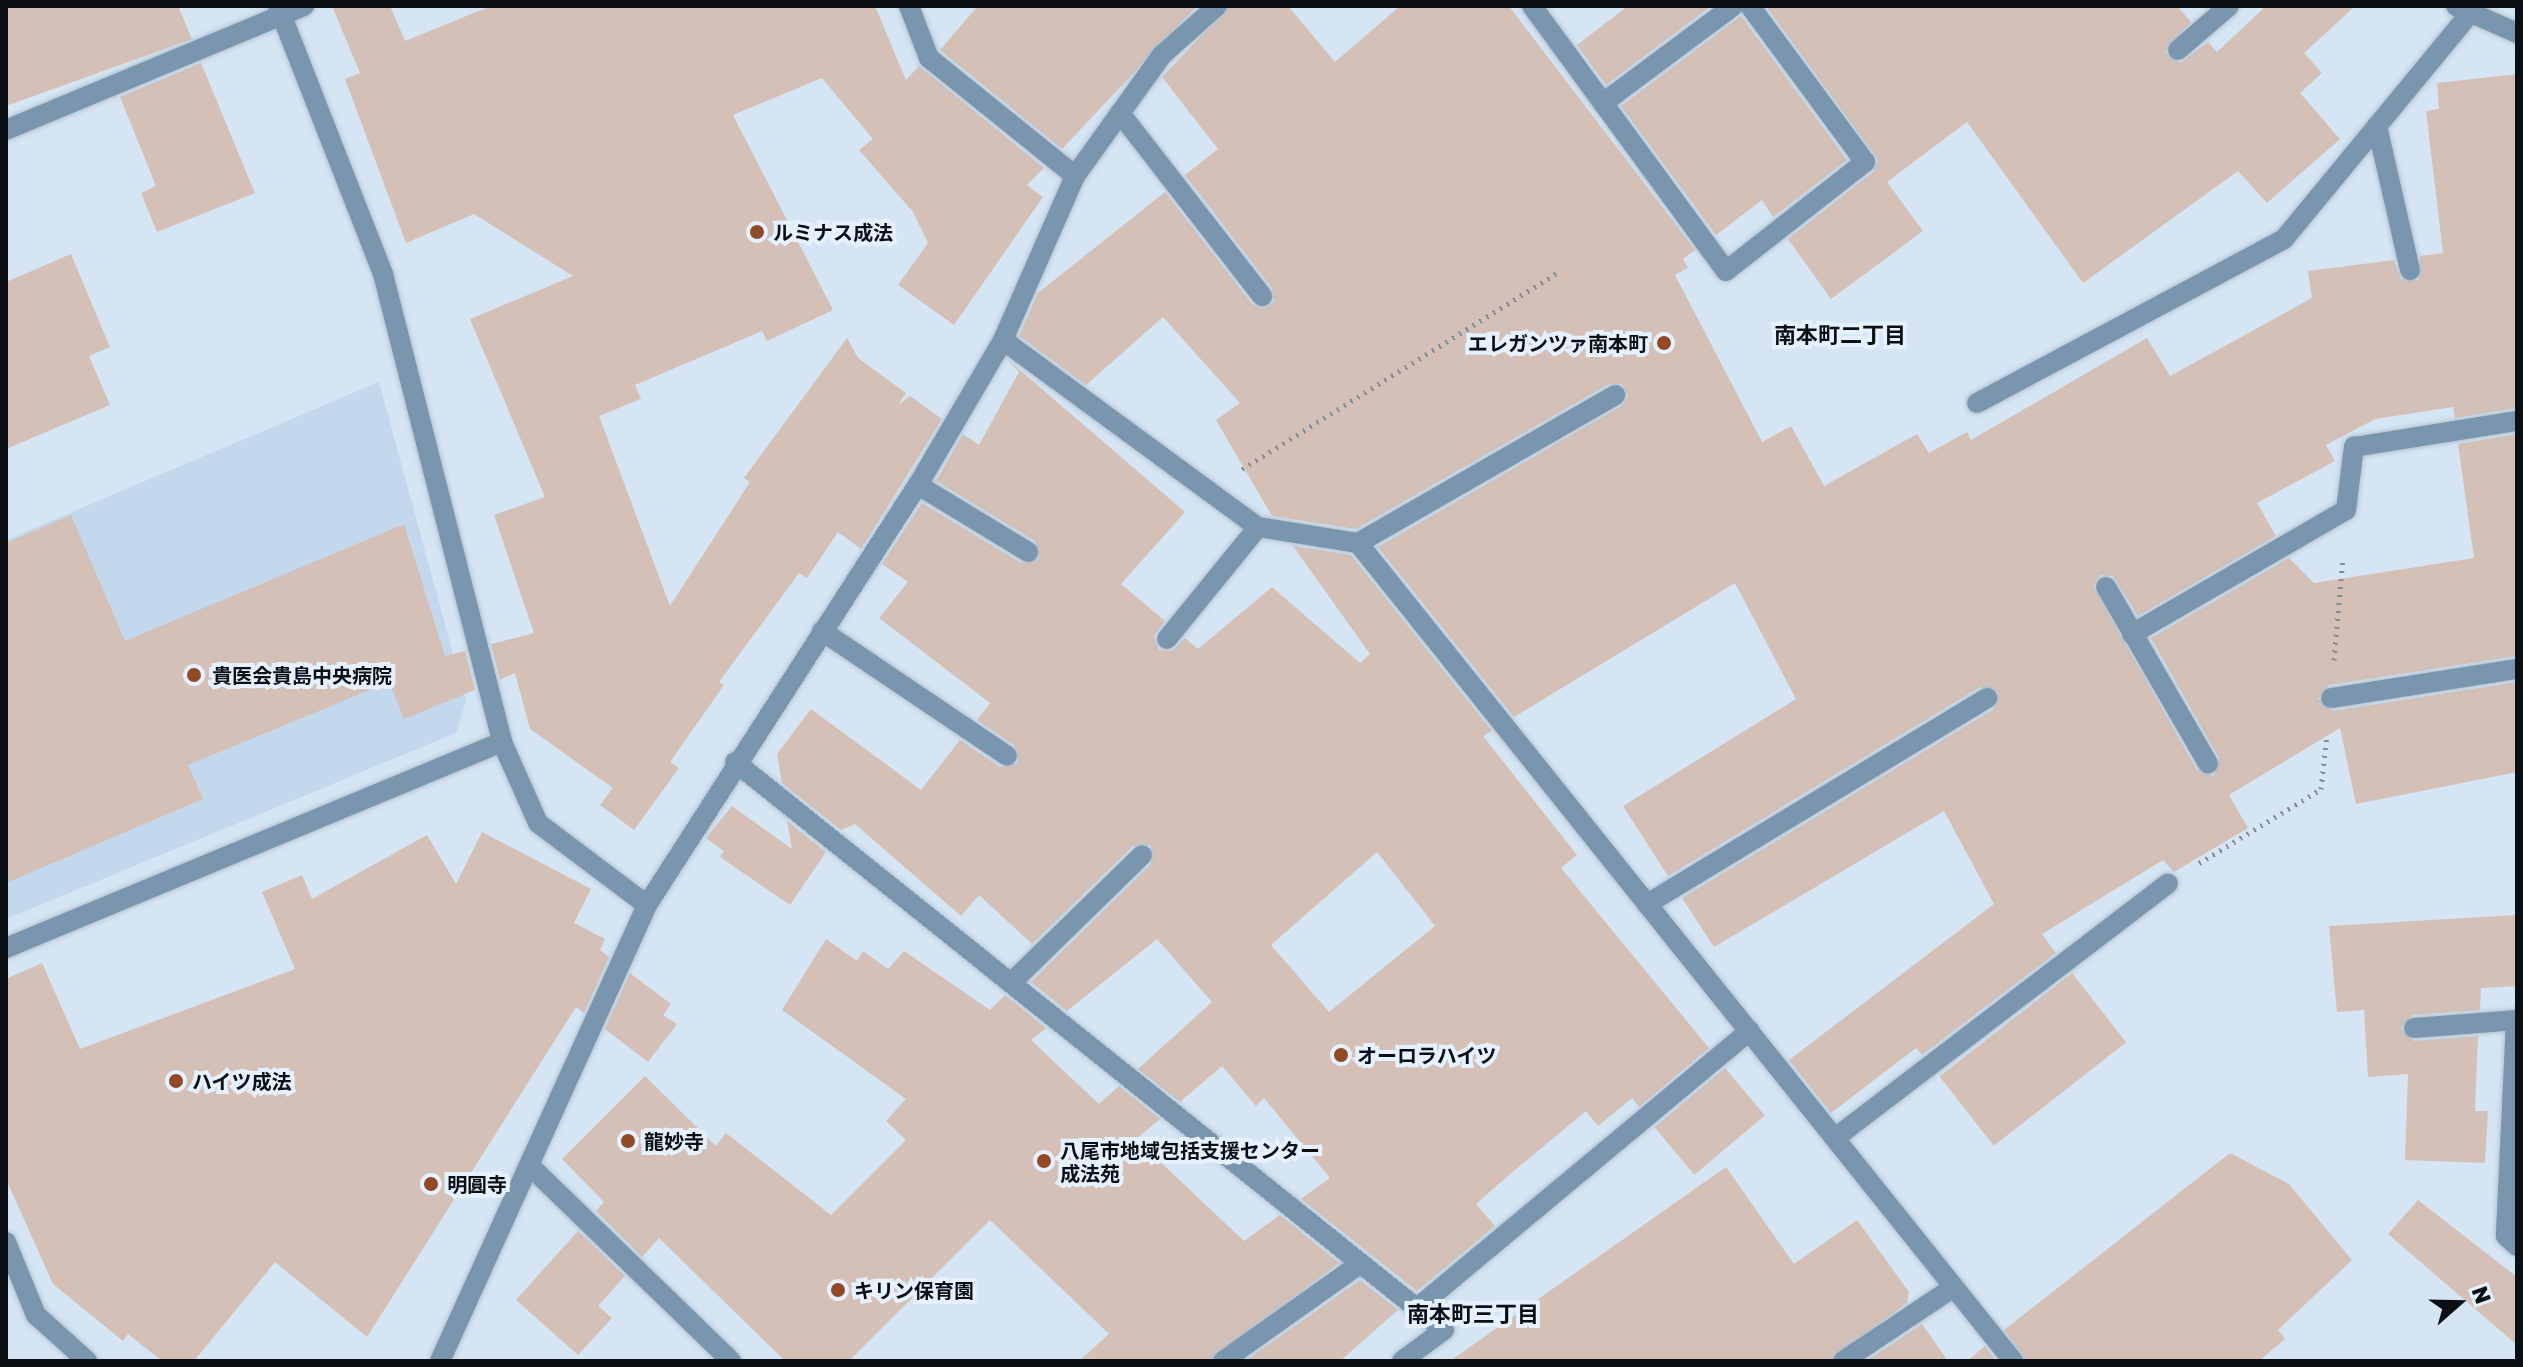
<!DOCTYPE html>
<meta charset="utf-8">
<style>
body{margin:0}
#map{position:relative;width:2523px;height:1367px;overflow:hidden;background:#d5e5f4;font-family:"Golos Text","Noto Sans JP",sans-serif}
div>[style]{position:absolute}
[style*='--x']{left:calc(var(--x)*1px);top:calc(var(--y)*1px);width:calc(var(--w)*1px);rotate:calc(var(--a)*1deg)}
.built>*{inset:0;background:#c3d8ec}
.building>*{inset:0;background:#d4c0b7;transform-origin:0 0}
.path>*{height:5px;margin-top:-2.5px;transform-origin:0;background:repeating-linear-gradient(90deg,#818c97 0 2px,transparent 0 8px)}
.roads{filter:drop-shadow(0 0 2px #b5c3d0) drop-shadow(0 0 2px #b5c3d0)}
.lane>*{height:20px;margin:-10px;padding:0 10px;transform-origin:10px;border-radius:10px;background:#7a95ae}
.street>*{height:20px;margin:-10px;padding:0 10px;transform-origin:10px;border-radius:10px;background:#7a95ae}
.dots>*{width:22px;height:22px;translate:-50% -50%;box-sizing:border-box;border:4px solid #e5f1fe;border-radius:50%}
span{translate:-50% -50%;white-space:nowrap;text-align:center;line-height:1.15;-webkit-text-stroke:8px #e5f1fe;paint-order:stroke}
.poi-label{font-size:20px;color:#0a0f14;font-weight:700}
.left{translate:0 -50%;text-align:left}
.right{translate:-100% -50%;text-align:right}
.neighbourhood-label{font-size:22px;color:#0a0f14;font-weight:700}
.frame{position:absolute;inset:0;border:8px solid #0a0f14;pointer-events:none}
.north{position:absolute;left:2419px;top:1263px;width:80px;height:80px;-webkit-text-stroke:6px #e5f1fe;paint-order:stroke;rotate:70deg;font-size:22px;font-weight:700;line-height:32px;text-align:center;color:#0a0f14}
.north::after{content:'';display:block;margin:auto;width:28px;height:36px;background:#0a0f14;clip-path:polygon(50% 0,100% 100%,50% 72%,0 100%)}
</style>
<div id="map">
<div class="built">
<i style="clip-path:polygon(379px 382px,466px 701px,456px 733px,6px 919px,6px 540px)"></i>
</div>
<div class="building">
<i style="clip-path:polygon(6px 6px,178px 6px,192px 39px,6px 106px)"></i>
<i style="clip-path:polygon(332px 6px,390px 6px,405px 41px,491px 6px,875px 6px,906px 80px,919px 66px,1044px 168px,1027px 185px,1043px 197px,954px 325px,898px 285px,928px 243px,913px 212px,859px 150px,873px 139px,822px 78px,733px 115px,833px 310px,767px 341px,762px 331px,635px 385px,641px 399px,599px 416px,670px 606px,750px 482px,744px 478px,847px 338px,858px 358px,906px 393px,898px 405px,910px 396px,942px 419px,861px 549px,838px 532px,807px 578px,799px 573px,719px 682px,724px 685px,670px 762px,679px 768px,634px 830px,600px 805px,613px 788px,530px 729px,515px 673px,500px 680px,491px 644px,534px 633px,494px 515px,545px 497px,470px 319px,573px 276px,474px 214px,406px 243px,345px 79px,360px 73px)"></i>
<i style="clip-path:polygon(978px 6px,1197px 6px,1062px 149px,940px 50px)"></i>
<i style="clip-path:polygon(1230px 6px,1288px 6px,1335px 62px,1400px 6px,1509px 6px,1695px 250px,1683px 259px,1688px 268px,1675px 275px,1762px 442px,1791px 426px,1824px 486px,1917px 434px,1929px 453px,1967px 432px,1971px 440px,2147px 338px,2170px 376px,2312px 298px,2308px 271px,2394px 260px,2401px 279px,2418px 280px,2420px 256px,2443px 253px,2426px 111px,2439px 109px,2437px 83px,2517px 74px,2517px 408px,2455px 418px,2453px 407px,2375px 419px,2326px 445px,2335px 461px,2257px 503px,2276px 536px,2138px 616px,2113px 576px,2100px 575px,2093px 586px,2197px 770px,2214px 776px,2219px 758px,2151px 638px,2289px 558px,2314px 583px,2474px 558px,2458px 444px,2517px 434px,2517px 656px,2329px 685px,2318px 699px,2333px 711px,2517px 682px,2517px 772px,2356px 804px,2340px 728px,2229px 795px,2248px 828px,2174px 872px,2163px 860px,2042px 934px,2056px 953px,1922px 1055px,1916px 1048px,1831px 1113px,1789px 1060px,1994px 904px,1944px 811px,1714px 947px,1682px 898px,1994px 709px,1998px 692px,1980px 687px,1668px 876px,1623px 806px,1796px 699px,1735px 583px,1514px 717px,1378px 547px,1621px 406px,1628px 396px,1622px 384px,1609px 384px,1356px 529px,1272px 516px,1216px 420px,1240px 403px,1163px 317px,1086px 385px,1019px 336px,1038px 293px,1165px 192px,1252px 304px,1263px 309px,1274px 302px,1272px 288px,1185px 175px,1218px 149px,1162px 77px)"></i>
<i style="clip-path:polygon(1628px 6px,1711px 6px,1606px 85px,1577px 45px)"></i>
<i style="clip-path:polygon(1766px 6px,2177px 6px,2191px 22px,2165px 52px,2180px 63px,2208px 42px,2217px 52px,2266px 6px,2355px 6px,2304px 53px,2322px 73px,2300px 93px,2340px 139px,2267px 203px,2238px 171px,2083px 283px,1967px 122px,1887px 182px,1923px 231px,1831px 299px,1788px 239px,1873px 172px,1878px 160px)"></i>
<i style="clip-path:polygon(1741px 16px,1847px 160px,1773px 217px,1762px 200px,1716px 235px,1621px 106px)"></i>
<i style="clip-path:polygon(201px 63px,255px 193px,157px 232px,141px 193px,156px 186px,120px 97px)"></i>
<i style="clip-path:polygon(71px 254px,110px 347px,89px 356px,110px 405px,6px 449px,6px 282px)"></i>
<i style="clip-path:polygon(evenodd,1007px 359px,1185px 512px,1121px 584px,1165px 621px,1154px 636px,1159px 650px,1172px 651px,1185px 638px,1198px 649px,1272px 587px,1360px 663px,1370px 654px,1293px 546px,1351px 555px,1492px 731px,1483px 736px,1577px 855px,1561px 868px,1709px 1048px,1639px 1107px,1632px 1098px,1598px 1126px,1586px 1111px,1509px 1175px,1476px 1204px,1495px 1226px,1417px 1291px,1301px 1199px,1330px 1178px,1264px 1098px,1256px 1106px,1222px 1066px,1180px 1102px,1138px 1069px,1212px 1002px,1157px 939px,1067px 1011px,1031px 982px,1151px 864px,1151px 845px,1133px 846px,1032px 944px,979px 895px,961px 916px,855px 824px,841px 830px,782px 783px,777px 754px,811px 709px,921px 790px,960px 740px,1000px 767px,1018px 763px,1015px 746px,977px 720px,990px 703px,879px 618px,908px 582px,882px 564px,922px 503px,1021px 563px,1039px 558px,1035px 541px,936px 481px,963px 434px,979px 445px,1019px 372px,1007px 359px,1377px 852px,1435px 926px,1329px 1012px,1271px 945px,1377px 852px)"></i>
<i style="clip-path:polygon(71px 515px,125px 641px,404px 524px,445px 656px,465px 651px,475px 690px,404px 719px,389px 682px,188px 765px,203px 799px,6px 883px,6px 543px)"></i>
<i style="clip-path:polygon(732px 806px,792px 849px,787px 821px,826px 852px,790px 905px,720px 857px,724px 851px,706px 838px)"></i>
<i style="clip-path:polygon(482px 832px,591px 889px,574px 923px,605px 939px,600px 950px,609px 957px,584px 1013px,576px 1007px,367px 1337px,275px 1262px,194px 1361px,162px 1361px,128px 1334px,123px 1341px,53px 1284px,6px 1179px,6px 979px,42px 963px,80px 1049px,295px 969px,262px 892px,302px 875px,312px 899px,427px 835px,456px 884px)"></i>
<i style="clip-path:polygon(2517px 915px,2517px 986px,2481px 988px,2480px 1010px,2412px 1015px,2401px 1028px,2414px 1041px,2478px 1036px,2475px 1111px,2488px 1111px,2485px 1163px,2405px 1160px,2408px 1074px,2368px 1077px,2364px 1010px,2337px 1012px,2329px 926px)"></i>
<i style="clip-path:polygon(826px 939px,857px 961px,863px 951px,888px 969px,904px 951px,990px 1010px,1005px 995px,1046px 1028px,1031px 1040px,1099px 1104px,1119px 1086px,1160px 1119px,1136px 1139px,1244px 1241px,1280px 1215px,1339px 1263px,1210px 1361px,1079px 1361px,1109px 1334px,990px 1220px,849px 1361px,785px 1361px,659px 1238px,642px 1257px,596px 1211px,604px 1202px,562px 1159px,645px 1076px,716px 1146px,726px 1133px,831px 1215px,906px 1140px,886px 1121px,906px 1099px,782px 1010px)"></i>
<i style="clip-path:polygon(630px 973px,671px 1004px,663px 1015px,677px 1024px,648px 1062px,605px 1029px)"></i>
<i style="left:2072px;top:973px;width:88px;height:168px;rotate:52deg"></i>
<i style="left:1725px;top:1068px;width:62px;height:92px;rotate:50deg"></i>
<i style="clip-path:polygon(2230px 1153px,2289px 1184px,2352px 1260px,2278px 1330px,2285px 1339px,2259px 1361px,2026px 1361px,2004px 1330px)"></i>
<i style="clip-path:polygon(1726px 1167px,1794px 1264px,1857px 1220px,1909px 1292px,1907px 1303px,1830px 1361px,1450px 1361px)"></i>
<i style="clip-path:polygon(2418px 1200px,2517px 1277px,2517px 1345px,2388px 1234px)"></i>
<i style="clip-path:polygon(578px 1231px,625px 1276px,598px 1306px,612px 1318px,578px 1355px,516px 1300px)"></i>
<i style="clip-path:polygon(1360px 1280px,1398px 1310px,1340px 1361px,1245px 1361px)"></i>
<i style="clip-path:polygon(1922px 1324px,1948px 1361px,1866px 1361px)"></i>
<i style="clip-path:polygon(1985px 1346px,1996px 1361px,1967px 1361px)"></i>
</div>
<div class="path">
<i style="--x:1242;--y:469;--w:371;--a:-31.9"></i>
<i style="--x:2334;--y:660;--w:102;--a:-85"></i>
<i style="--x:2199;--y:863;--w:143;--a:-31.2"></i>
<i style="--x:2321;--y:789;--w:55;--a:-83.8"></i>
</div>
<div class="roads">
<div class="lane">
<i style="--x:2178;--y:50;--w:67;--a:-40.8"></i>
<i style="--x:1120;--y:113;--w:232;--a:52.2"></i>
<i style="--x:2377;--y:126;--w:148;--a:77.1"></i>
<i style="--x:1977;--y:403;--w:348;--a:-28.1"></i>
<i style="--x:2284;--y:239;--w:294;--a:-50.5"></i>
<i style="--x:918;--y:485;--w:129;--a:31.3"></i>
<i style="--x:1358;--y:543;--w:297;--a:-29.9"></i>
<i style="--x:2106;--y:587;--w:204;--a:60"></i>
<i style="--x:822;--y:631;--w:223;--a:34"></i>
<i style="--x:1167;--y:639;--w:144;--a:-50.9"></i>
<i style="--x:1647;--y:904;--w:398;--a:-31.2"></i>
<i style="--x:1011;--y:983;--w:183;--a:-44.3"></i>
<i style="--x:2516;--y:1020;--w:216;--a:92.7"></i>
<i style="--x:2506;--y:1236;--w:15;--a:42"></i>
<i style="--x:2414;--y:1028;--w:103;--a:-4.4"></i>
<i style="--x:1835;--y:1138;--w:419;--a:-37.4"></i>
<i style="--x:6;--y:1242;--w:79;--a:67.7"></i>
<i style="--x:36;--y:1315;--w:69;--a:42"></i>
<i style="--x:1223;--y:1361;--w:169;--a:-35.4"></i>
</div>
<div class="street">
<i style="--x:278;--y:6;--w:288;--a:68.6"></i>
<i style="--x:383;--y:274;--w:483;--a:75.7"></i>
<i style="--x:502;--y:742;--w:89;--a:66"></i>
<i style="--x:538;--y:823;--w:136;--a:37"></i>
<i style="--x:909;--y:6;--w:56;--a:69"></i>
<i style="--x:929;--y:58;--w:188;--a:38.9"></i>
<i style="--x:1532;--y:6;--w:328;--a:53.8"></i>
<i style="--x:1726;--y:271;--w:177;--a:-38.1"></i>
<i style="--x:1865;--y:162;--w:194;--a:-126.4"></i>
<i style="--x:2456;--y:6;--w:67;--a:23.9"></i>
<i style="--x:1603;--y:103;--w:162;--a:-36.7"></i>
<i style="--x:6;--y:130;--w:323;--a:-22.6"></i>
<i style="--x:1003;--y:340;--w:316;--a:36.3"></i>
<i style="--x:1258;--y:527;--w:101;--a:9.1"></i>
<i style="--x:1358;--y:543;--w:1048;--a:51.31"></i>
<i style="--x:2132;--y:634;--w:247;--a:-30.1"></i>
<i style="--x:2346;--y:510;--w:64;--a:-82.8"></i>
<i style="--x:2354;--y:447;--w:165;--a:-9.1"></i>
<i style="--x:2331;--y:698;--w:188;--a:-8.9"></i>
<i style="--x:735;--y:762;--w:908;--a:38.7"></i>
<i style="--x:1444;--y:1330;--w:52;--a:143.6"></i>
<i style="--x:6;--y:948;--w:537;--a:-22.55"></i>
<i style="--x:530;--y:1166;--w:280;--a:44.1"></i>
<i style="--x:1417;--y:1308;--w:433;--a:-39.8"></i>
<i style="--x:440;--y:1361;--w:501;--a:-65.58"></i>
<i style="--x:647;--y:905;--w:500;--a:-57.2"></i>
<i style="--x:918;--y:485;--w:168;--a:-59.6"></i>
<i style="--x:1003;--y:340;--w:179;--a:-66.3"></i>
<i style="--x:1075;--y:176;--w:149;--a:-54.3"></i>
<i style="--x:1162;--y:55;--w:74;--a:-41.7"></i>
<i style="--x:1843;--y:1361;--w:133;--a:-33.7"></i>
</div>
</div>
<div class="dots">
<i style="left:757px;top:232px;background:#914a26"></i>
<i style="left:1664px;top:343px;background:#914a26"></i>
<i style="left:194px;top:675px;background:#914a26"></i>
<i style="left:1341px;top:1055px;background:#914a26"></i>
<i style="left:176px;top:1081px;background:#914a26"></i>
<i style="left:628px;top:1141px;background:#914a26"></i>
<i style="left:1044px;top:1161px;background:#914a26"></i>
<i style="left:431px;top:1184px;background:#914a26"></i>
<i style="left:838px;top:1290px;background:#914a26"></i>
</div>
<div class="poi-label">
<span class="left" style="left:773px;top:232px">ルミナス成法</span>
<span class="right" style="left:1648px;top:343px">エレガンツァ南本町</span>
<span class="left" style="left:212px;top:675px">貴医会貴島中央病院</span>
<span class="left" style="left:1357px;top:1055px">オーロラハイツ</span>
<span class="left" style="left:192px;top:1081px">ハイツ成法</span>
<span class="left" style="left:644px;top:1141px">龍妙寺</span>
<span class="left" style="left:1060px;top:1162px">八尾市地域包括支援センター<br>成法苑</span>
<span class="left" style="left:447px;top:1184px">明圓寺</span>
<span class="left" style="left:854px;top:1290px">キリン保育園</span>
</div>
<div class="neighbourhood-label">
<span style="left:1840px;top:335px">南本町二丁目</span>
<span style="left:1473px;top:1314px">南本町三丁目</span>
</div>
<div class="frame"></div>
<div class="north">N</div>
</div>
